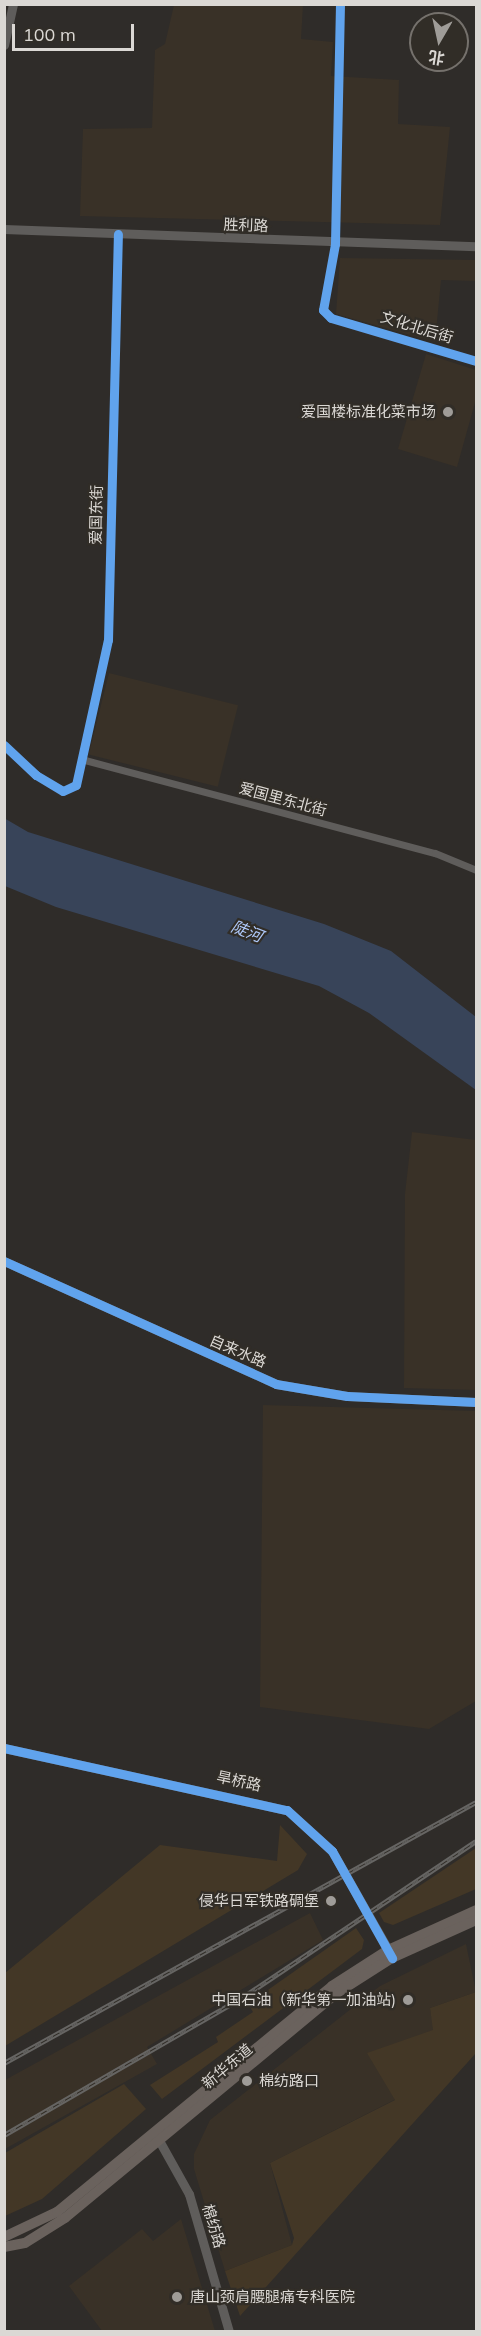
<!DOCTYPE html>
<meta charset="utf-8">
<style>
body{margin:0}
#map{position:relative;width:481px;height:2336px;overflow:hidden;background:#2f2c29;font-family:Mulish,"Noto Sans SC",sans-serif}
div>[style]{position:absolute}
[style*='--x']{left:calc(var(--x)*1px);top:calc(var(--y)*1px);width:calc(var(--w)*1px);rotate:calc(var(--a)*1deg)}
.built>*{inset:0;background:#393127;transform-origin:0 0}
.green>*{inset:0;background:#433726}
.water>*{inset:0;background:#384459}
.street>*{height:7px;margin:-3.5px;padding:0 3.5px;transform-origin:3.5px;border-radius:3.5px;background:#5f5d5b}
.secondary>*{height:9px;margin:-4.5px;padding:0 4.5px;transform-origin:4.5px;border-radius:4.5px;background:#5f5d5b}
.primary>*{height:10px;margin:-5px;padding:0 5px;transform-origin:5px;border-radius:5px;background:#6a625d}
.rail>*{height:4.5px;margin-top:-2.25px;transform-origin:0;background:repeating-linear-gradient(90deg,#312d27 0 7px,#666563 0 14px);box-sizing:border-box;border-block:2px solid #666563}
.cycleway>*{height:9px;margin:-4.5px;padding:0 4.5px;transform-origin:4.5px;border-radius:4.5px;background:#60a3ed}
.dots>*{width:16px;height:16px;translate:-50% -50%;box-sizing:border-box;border:3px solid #312d27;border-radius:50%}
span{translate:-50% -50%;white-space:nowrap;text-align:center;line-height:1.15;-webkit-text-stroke:4.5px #312d27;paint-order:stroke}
.street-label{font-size:15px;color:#dbd8d4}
.poi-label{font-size:15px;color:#dbd8d4}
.right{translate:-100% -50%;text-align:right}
.left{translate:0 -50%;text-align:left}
.water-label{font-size:16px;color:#afc9fa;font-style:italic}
.frame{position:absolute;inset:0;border:6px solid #dbd8d4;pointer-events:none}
.north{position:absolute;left:409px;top:12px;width:60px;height:60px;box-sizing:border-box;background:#312d27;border:2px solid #75716c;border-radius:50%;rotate:189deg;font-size:16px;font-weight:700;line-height:24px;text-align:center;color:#dbd8d4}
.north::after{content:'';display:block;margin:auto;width:21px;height:27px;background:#9f9c98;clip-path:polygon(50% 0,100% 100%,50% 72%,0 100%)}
.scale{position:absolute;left:12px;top:24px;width:122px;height:27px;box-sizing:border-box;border:3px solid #dbd8d4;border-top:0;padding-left:8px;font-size:18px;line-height:21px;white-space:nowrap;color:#dbd8d4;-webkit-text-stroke:4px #312d27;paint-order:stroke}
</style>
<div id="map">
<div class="built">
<i style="clip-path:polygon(174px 5px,303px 5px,301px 39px,333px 42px,331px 76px,399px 80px,398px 124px,450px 127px,440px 225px,80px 216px,83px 129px,152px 128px,155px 50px,165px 44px)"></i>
<i style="clip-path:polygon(340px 258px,476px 260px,476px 281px,441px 280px,435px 342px,336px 314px)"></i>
<i style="clip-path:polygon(426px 354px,476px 370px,476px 399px,457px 467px,398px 449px)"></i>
<i style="left:109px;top:673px;width:133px;height:84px;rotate:14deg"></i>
<i style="clip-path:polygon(412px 1132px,476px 1140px,476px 1390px,404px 1388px,405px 1194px)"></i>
<i style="clip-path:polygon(263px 1405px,476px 1411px,476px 1701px,429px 1729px,260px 1707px)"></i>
<i style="clip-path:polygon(310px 1913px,323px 1940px,147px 2047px,157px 2064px,5px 2149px,5px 2080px)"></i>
<i style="clip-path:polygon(466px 1944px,476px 1992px,430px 2008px,434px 2030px,396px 2099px,270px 2163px,292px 2245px,225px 2271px,194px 2169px,194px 2154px,210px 2120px,380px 1986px)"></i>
<i style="clip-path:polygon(181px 2219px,215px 2331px,102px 2331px,69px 2286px,142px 2229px,153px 2241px)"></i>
</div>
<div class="green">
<i style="clip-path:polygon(280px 1825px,307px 1854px,298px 1870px,5px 2046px,5px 1973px,160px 1845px,277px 1861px)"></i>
<i style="clip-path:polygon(476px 1848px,476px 1889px,393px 1925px,384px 1922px,379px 1913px)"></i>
<i style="clip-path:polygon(356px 1928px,364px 1940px,362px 1949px,162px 2099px,150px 2085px,218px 2042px,216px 2037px,253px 2012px,248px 2004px)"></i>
<i style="clip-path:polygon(476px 1992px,476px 2053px,240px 2316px,225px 2271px,292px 2245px,294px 2238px,270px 2163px,395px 2100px,367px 2053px,433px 2030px,430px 2008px)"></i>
<i style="clip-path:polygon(124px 2084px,146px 2109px,42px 2199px,5px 2216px,5px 2153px)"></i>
</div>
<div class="water">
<i style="clip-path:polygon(4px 818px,28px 832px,324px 924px,391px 951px,476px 1017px,476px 1090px,369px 1013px,319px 986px,56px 907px,5px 886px)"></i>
</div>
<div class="street">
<i style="--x:340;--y:4;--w:240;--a:91.2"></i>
<i style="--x:335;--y:244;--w:67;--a:100.3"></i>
<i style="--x:323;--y:310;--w:11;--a:45"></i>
<i style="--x:331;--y:318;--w:151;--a:16.5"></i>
<i style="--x:4;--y:745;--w:44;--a:43.2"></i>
<i style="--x:36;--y:775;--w:31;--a:31"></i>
<i style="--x:63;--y:791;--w:14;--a:-25"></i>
<i style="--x:76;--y:785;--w:148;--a:-77.6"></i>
<i style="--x:108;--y:640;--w:406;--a:-88.6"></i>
<i style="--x:81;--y:759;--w:366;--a:14.9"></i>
<i style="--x:435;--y:853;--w:44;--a:22.5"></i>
</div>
<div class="secondary">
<i style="--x:4;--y:45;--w:42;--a:-77.6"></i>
<i style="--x:4;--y:229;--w:472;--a:2.1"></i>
<i style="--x:4;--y:1261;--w:299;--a:24.3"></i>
<i style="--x:276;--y:1384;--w:72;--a:9.6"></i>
<i style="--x:347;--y:1396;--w:129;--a:2.7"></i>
<i style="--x:4;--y:1748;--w:290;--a:12.4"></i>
<i style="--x:287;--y:1810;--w:61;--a:42.3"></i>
<i style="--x:332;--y:1851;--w:120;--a:60.4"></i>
<i style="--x:156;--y:2135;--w:68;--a:60.8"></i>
<i style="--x:189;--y:2194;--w:144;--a:73.8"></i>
</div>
<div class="primary">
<i style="--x:4;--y:2237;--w:59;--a:-25.3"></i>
<i style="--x:57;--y:2212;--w:356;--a:-39.4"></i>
<i style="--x:332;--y:1986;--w:67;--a:-32.7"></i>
<i style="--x:388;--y:1950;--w:97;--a:-24.4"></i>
<i style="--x:4;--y:2247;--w:21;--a:-11"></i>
<i style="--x:25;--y:2243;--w:47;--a:-32"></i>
<i style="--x:65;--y:2218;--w:353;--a:-39.6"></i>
<i style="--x:337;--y:1993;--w:65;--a:-32.5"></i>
<i style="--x:392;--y:1958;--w:92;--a:-24.3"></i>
</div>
<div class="rail">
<i style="--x:4;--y:2063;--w:539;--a:-28.94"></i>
<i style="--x:4;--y:2135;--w:276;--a:-30"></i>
<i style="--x:243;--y:1997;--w:280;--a:-33.8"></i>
</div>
<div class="cycleway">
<i style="--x:340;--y:4;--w:240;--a:91.2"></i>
<i style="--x:335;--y:244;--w:67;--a:100.3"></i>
<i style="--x:323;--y:310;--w:11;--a:45"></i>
<i style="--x:331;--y:318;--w:151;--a:16.5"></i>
<i style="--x:4;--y:745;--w:44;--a:43.2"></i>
<i style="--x:36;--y:775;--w:31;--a:31"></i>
<i style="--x:63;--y:791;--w:14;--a:-25"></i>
<i style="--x:76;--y:785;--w:148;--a:-77.6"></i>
<i style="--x:108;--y:640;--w:406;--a:-88.6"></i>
<i style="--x:4;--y:1261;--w:299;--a:24.3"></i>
<i style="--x:276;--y:1384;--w:72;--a:9.6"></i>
<i style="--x:347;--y:1396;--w:129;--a:2.7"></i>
<i style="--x:4;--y:1748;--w:290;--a:12.4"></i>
<i style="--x:287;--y:1810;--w:61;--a:42.3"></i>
<i style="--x:332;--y:1851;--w:123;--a:60.7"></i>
</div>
<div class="dots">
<i style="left:448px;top:412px;background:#9f9c98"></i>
<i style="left:331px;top:1901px;background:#9f9c98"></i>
<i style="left:408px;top:2000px;background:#9f9c98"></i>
<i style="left:247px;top:2081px;background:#9f9c98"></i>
<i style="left:177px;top:2297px;background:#9f9c98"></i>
</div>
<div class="street-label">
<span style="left:246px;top:225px;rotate:2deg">胜利路</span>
<span style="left:417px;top:327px;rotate:17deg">文化北后街</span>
<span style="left:96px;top:515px;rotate:-89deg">爱国东街</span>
<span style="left:283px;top:799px;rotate:15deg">爱国里东北街</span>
<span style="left:238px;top:1351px;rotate:23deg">自来水路</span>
<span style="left:239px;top:1781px;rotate:12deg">旱桥路</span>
<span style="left:227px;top:2066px;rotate:-40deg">新华东道</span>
<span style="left:214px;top:2226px;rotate:73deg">棉纺路</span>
</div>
<div class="poi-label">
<span class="right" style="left:436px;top:412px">爱国楼标准化菜市场</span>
<span class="right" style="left:319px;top:1901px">侵华日军铁路碉堡</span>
<span class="right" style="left:396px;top:2000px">中国石油（新华第一加油站)</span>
<span class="left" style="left:259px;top:2081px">棉纺路口</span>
<span class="left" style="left:190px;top:2297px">唐山颈肩腰腿痛专科医院</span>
</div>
<div class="water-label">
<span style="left:247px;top:931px;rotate:21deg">陡河</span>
</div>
<div class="frame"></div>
<div class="north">北</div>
<div class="scale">100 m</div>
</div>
